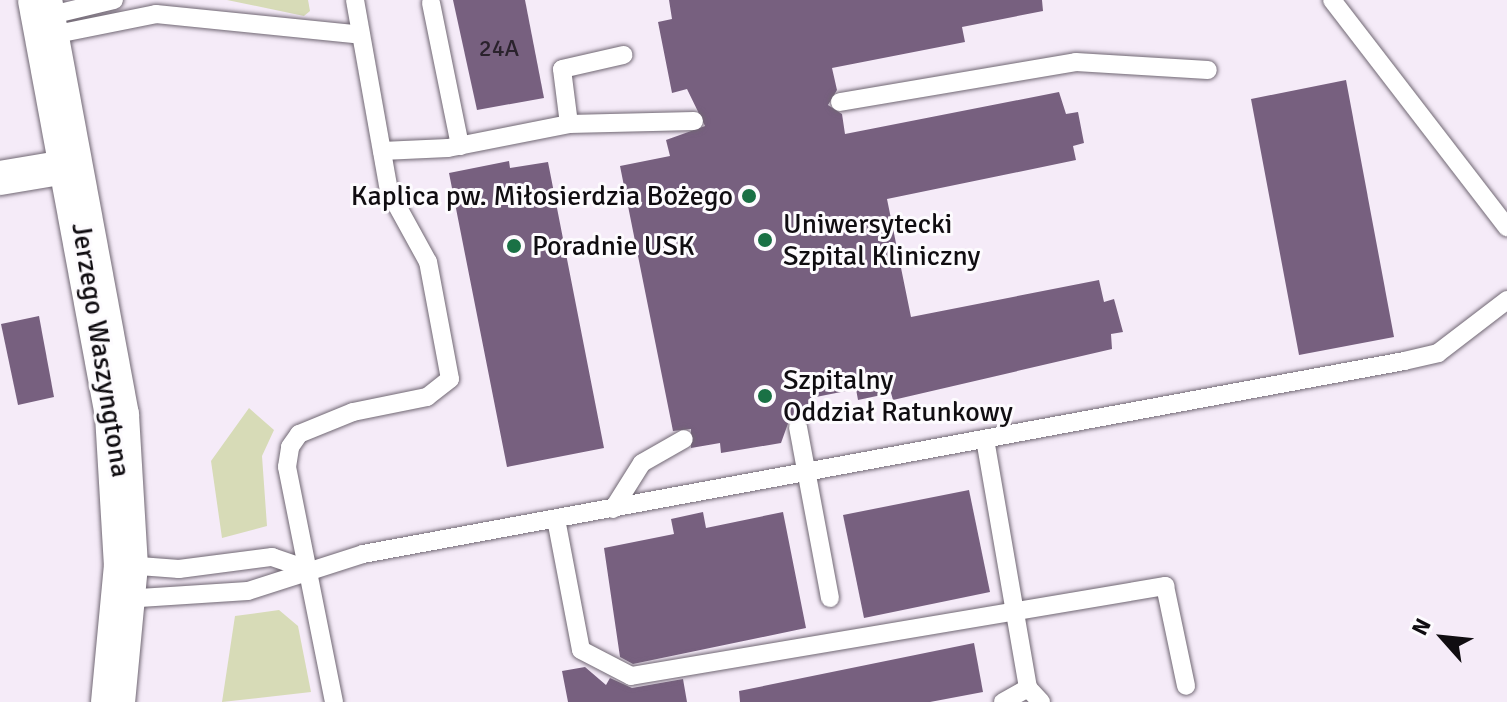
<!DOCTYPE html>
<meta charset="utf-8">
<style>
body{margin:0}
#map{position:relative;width:1507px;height:702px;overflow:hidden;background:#f5ebf8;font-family:Signika,sans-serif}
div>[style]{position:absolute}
.green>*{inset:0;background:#d7dbb7}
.building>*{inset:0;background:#77607f}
.roads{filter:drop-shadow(0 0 2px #706773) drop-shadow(0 0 2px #706773)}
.service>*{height:18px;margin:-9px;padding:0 9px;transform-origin:9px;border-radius:9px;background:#fff}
.minor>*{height:34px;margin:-17px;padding:0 17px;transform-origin:17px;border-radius:17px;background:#fff}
.tertiary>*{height:44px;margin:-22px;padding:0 22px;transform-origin:22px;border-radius:22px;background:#fff}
.dots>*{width:22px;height:22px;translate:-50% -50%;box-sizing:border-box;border:4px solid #fdfbfe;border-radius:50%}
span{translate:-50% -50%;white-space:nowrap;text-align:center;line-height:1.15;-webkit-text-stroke:6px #fdfbfe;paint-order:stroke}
.number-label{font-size:24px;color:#2a222c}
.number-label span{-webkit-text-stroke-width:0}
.poi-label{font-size:28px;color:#100d11}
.right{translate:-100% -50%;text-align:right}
.left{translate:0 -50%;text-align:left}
.street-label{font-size:28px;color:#100d11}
.north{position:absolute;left:1403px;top:598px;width:80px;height:80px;-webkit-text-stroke:6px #fdfbfe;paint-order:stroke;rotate:297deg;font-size:22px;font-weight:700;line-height:32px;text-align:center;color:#100d11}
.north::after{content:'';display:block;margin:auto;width:28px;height:36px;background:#100d11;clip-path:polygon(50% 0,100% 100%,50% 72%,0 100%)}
</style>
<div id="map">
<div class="green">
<div style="clip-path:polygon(227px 0,308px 0,310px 11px,304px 16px)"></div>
<div style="clip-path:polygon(249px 408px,274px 430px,262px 456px,267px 526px,222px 538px,211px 461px)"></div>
<div style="clip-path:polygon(279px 610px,298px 626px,311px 692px,222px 702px,235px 616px)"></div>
</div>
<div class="building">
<div style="clip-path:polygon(453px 0,525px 0,544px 98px,477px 110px)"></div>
<div style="clip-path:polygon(669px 0,1042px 0,1043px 11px,962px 27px,965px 42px,832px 68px,837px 90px,828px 105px,842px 114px,845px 134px,1059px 92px,1066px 114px,1078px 112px,1084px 143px,1073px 146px,1076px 160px,887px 199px,911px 317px,1099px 280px,1104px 302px,1114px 299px,1123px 332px,1111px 334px,1112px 349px,893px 400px,891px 393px,858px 400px,856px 389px,811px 398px,812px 409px,790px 418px,781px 443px,721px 453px,720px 443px,691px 448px,691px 429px,673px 431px,620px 166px,670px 156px,666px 140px,705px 126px,687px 89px,672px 93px,658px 22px,672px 19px)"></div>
<div style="clip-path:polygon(1346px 80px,1394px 337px,1299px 355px,1251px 99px)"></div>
<div style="clip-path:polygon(509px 161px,510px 168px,548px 162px,604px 448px,507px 467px,449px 173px)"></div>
<div style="clip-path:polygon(39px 316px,54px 397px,18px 405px,1px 324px)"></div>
<div style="clip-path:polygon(969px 490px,990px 592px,864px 618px,843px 515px)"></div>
<div style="clip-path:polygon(703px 512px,706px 528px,783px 512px,806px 628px,633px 664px,620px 657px,604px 548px,674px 534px,671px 519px)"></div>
<div style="clip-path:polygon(974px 643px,983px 692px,930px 702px,740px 702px,739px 691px)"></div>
<div style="clip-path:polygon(585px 667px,606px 685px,610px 678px,632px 688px,683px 679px,687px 702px,568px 702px,562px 671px)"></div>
</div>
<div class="roads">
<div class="service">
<div style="left:1332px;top:0;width:287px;rotate:52.4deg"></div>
<div style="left:431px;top:3px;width:146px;rotate:78.5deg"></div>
<div style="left:43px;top:17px;width:73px;rotate:-13.5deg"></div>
<div style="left:47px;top:36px;width:111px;rotate:-11.4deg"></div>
<div style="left:156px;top:14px;width:206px;rotate:5.8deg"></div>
<div style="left:840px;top:102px;width:239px;rotate:-9.6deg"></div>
<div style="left:1076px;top:62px;width:132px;rotate:3.5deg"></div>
<div style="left:569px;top:124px;width:55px;rotate:-97.3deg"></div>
<div style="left:562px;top:69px;width:63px;rotate:-12.9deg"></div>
<div style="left:382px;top:151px;width:66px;rotate:-2.6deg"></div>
<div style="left:448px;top:148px;width:123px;rotate:-11.2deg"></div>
<div style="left:569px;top:124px;width:125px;rotate:-1.4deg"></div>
<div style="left:798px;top:427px;width:174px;rotate:79.4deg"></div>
<div style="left:985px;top:439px;width:253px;rotate:80.2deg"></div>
<div style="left:1028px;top:688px;width:19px;rotate:47deg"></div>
<div style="left:613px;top:509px;width:54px;rotate:-57.8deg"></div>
<div style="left:642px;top:463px;width:48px;rotate:-29.7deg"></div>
<div style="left:556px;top:519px;width:133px;rotate:79.2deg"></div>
<div style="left:581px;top:650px;width:56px;rotate:27.5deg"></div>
<div style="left:631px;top:676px;width:542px;rotate:-9.57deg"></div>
<div style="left:1165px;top:586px;width:102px;rotate:78.1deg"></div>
<div style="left:126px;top:565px;width:53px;rotate:4.3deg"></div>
<div style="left:179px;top:569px;width:94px;rotate:-7.4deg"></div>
<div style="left:272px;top:557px;width:37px;rotate:19deg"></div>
<div style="left:124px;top:599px;width:124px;rotate:-3.7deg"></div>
<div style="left:248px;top:591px;width:121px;rotate:-17.8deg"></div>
<div style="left:363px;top:554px;width:1059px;rotate:-10.5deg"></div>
<div style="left:1404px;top:361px;width:35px;rotate:-13deg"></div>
<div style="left:1438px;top:353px;width:87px;rotate:-37.5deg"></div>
<div style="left:334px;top:702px;width:240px;rotate:-101.3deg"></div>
<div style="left:287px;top:467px;width:20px;rotate:-81deg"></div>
<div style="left:290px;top:447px;width:16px;rotate:-55deg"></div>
<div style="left:299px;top:434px;width:58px;rotate:-22.2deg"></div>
<div style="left:353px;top:412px;width:76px;rotate:-11.5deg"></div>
<div style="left:427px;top:397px;width:29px;rotate:-38deg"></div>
<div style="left:450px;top:379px;width:119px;rotate:-100.6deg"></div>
<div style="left:428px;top:262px;width:81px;rotate:-118.8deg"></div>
<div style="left:389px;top:191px;width:194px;rotate:-100.1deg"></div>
<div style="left:1003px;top:702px;width:29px;rotate:-29deg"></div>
</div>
<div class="minor">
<div style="left:0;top:178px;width:72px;rotate:-9.6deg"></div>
</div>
<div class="tertiary">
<div style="left:40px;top:0;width:422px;rotate:79.5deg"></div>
<div style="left:117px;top:415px;width:150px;rotate:86.6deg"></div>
<div style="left:126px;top:565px;width:138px;rotate:95.4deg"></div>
</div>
</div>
<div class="dots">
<div style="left:749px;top:196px;background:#1a7145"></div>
<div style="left:765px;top:240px;background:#1a7145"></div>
<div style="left:514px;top:246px;background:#1a7145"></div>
<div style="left:765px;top:396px;background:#1a7145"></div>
</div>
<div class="number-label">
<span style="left:499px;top:49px">24A</span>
</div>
<div class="poi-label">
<span class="right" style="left:733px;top:196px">Kaplica pw. Miłosierdzia Bożego</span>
<span class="left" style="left:783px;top:240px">Uniwersytecki<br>Szpital Kliniczny</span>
<span class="left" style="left:532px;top:246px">Poradnie USK</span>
<span class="left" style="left:783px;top:396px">Szpitalny<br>Oddział Ratunkowy</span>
</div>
<div class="street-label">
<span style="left:101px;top:350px;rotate:81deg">Jerzego Waszyngtona</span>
</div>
<div class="north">N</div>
</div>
